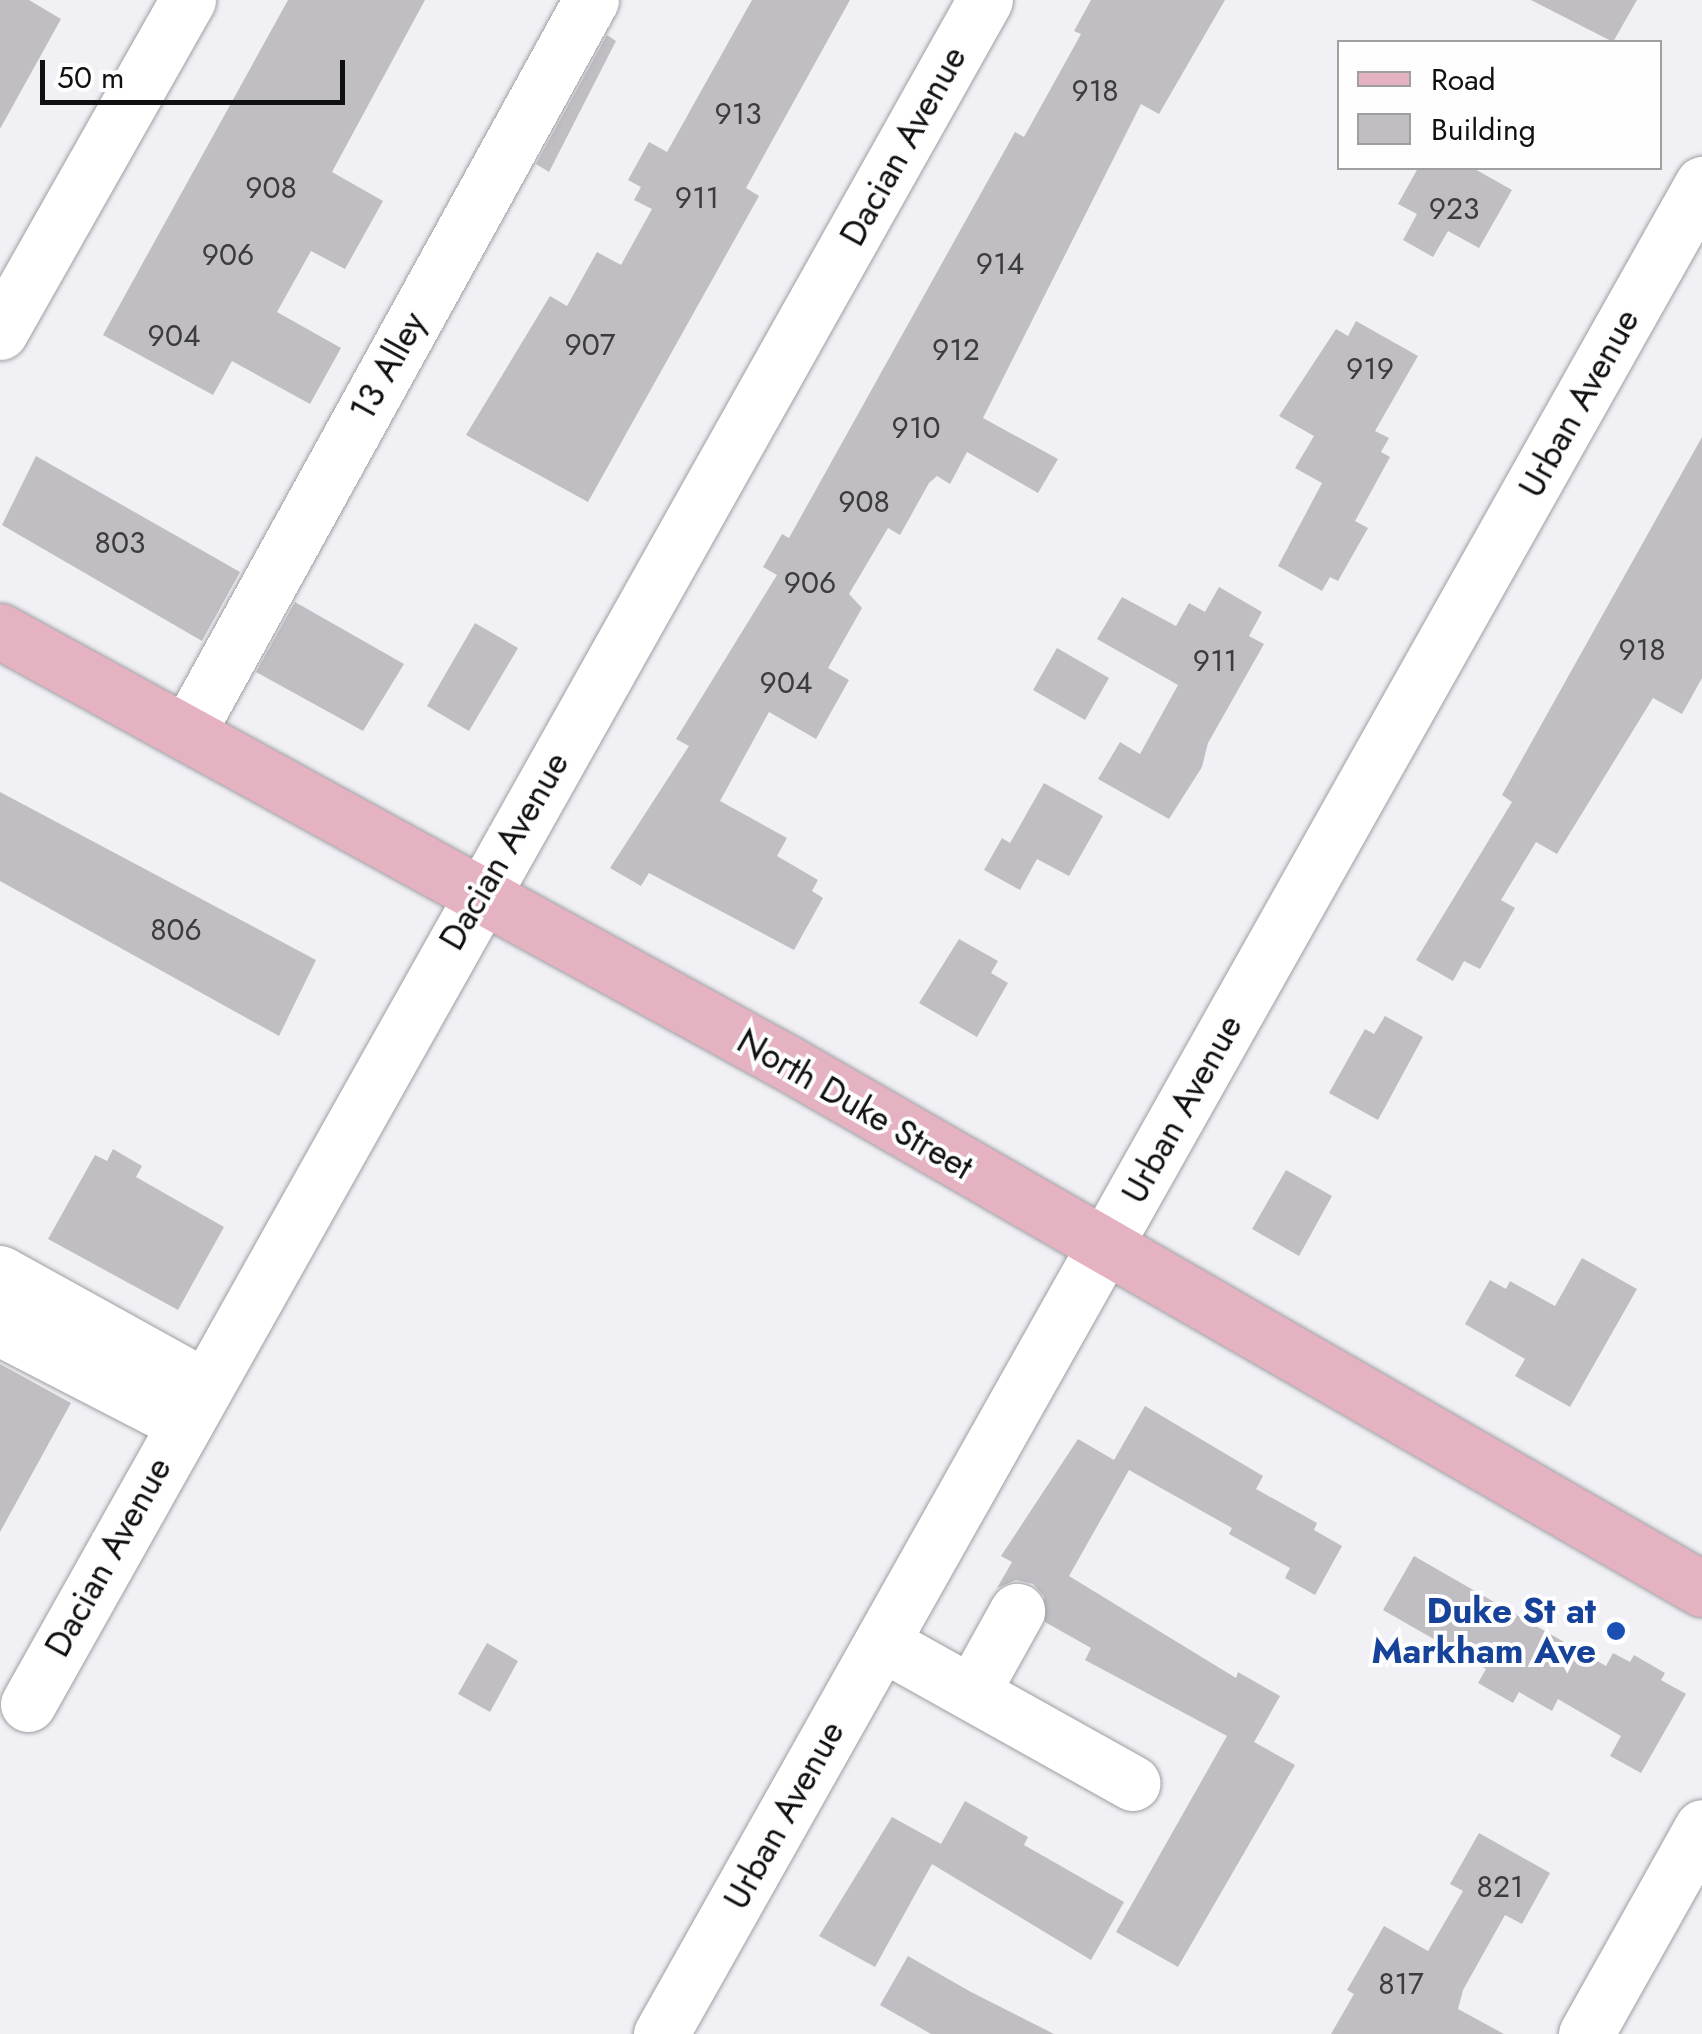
<!DOCTYPE html>
<style>
body{margin:0}
#map{position:relative;width:1702px;height:2034px;overflow:hidden;background:#f1f0f5;font-family:Jost,sans-serif}
div>[style]{position:absolute}
.building>*{inset:0;background:#c0bec3}
.roads{filter:drop-shadow(0 0 2px #9f9ea2) drop-shadow(0 0 2px #9f9ea2)}
.minor>*{height:55px;margin:-27.5px;padding:0 27.5px;transform-origin:27.5px;border-radius:27.5px;background:#fff}
.major>*{height:55px;margin:-27.5px;padding:0 27.5px;transform-origin:27.5px;border-radius:27.5px;background:#e5b2c2}
.dots>*{width:28px;height:28px;translate:-50% -50%;box-sizing:border-box;border:5px solid #fefeff;border-radius:50%}
span{translate:-50% -50%;white-space:nowrap;text-align:center;line-height:1.15;-webkit-text-stroke:8px #fefeff;paint-order:stroke}
.number-label{font-size:30px;color:#3c3b3e}
.number-label span{-webkit-text-stroke-width:0}
.street-label{font-size:35px;color:#100f11}
.transit-label{font-size:35px;color:#164399;font-weight:700}
.right{translate:-100% -50%;text-align:right}
.legend{position:absolute;left:1337px;top:40px;width:325px;height:130px;box-sizing:border-box;background:#fefeff;border:2px solid #9f9ea0;margin:0;padding:12px 18px;list-style:none;font-size:30px;color:#100f11}
.legend li{display:flex;align-items:center;gap:20px;height:50px}
.legend b{width:50px;border:2px solid #9f9ea0}
.scale{position:absolute;left:40px;top:60px;width:305px;height:45px;box-sizing:border-box;border:5px solid #100f11;border-top:0;padding-left:12px;font-size:30px;line-height:35px;white-space:nowrap;color:#100f11;-webkit-text-stroke:8px #fefeff;paint-order:stroke}
</style>
<div id="map">
<div class="building">
<div style="clip-path:polygon(0 0,29px 0,61px 19px,0 129px)"></div>
<div style="clip-path:polygon(288px 0,425px 0,332px 172px,383px 201px,345px 269px,311px 251px,277px 312px,341px 348px,310px 404px,232px 361px,213px 395px,103px 335px)"></div>
<div style="clip-path:polygon(752px 0,850px 0,746px 188px,759px 196px,588px 502px,466px 435px,550px 296px,567px 306px,597px 252px,621px 265px,652px 209px,634px 200px,641px 187px,628px 180px,649px 142px,667px 152px)"></div>
<div style="clip-path:polygon(1091px 0,1225px 0,1159px 114px,1141px 104px,983px 418px,1058px 459px,1038px 493px,967px 452px,950px 484px,937px 476px,929px 483px,900px 535px,888px 528px,849px 594px,862px 608px,828px 668px,849px 680px,816px 739px,769px 712px,720px 801px,787px 838px,777px 856px,818px 880px,812px 891px,823px 898px,794px 950px,649px 873px,641px 886px,610px 868px,689px 746px,676px 739px,777px 575px,763px 567px,782px 534px,789px 538px,1015px 132px,1024px 137px,1081px 34px,1074px 31px)"></div>
<div style="clip-path:polygon(1531px 0,1637px 0,1613px 42px)"></div>
<div style="clip-path:polygon(607px 35px,616px 41px,549px 172px,536px 164px)"></div>
<div style="clip-path:polygon(1418px 168px,1473px 168px,1512px 190px,1479px 248px,1448px 231px,1433px 257px,1403px 240px,1417px 214px,1398px 204px)"></div>
<div style="clip-path:polygon(1356px 321px,1418px 356px,1375px 431px,1389px 438px,1381px 452px,1390px 457px,1355px 521px,1368px 528px,1338px 581px,1330px 577px,1322px 591px,1278px 566px,1322px 483px,1295px 468px,1314px 436px,1279px 416px,1336px 329px,1348px 336px)"></div>
<div style="clip-path:polygon(1702px 437px,1702px 678px,1682px 714px,1653px 698px,1557px 854px,1536px 842px,1501px 900px,1515px 908px,1480px 969px,1464px 961px,1453px 981px,1416px 960px,1512px 802px,1502px 795px)"></div>
<div style="clip-path:polygon(36px 456px,240px 572px,202px 641px,2px 525px)"></div>
<div style="clip-path:polygon(1219px 587px,1262px 612px,1249px 636px,1264px 644px,1208px 743px,1202px 767px,1169px 819px,1098px 779px,1120px 742px,1140px 754px,1178px 685px,1097px 639px,1122px 597px,1176px 626px,1189px 603px,1205px 612px)"></div>
<div style="clip-path:polygon(295px 602px,404px 664px,363px 731px,256px 672px)"></div>
<div style="clip-path:polygon(475px 623px,518px 648px,469px 731px,427px 706px)"></div>
<div style="clip-path:polygon(1057px 648px,1109px 678px,1085px 720px,1033px 690px)"></div>
<div style="clip-path:polygon(1044px 783px,1103px 816px,1069px 876px,1037px 859px,1020px 890px,984px 870px,1002px 838px,1010px 843px)"></div>
<div style="clip-path:polygon(0 792px,316px 960px,279px 1036px,0 881px)"></div>
<div style="clip-path:polygon(959px 939px,998px 961px,991px 973px,1008px 983px,977px 1037px,919px 1003px)"></div>
<div style="clip-path:polygon(1385px 1016px,1423px 1037px,1378px 1120px,1329px 1093px,1365px 1029px,1374px 1034px)"></div>
<div style="clip-path:polygon(113px 1149px,142px 1166px,136px 1177px,224px 1227px,178px 1310px,48px 1239px,95px 1155px,107px 1161px)"></div>
<div style="clip-path:polygon(1286px 1170px,1332px 1196px,1299px 1256px,1252px 1229px)"></div>
<div style="clip-path:polygon(1582px 1258px,1637px 1289px,1570px 1407px,1515px 1376px,1525px 1359px,1465px 1324px,1490px 1280px,1506px 1289px,1510px 1281px,1555px 1306px)"></div>
<div style="clip-path:polygon(0 1364px,71px 1403px,0 1532px)"></div>
<div style="clip-path:polygon(1145px 1406px,1263px 1476px,1256px 1489px,1317px 1523px,1314px 1530px,1342px 1546px,1315px 1595px,1285px 1578px,1290px 1568px,1229px 1534px,1232px 1528px,1129px 1470px,1069px 1576px,1236px 1678px,1238px 1672px,1280px 1696px,1254px 1742px,1295px 1765px,1178px 1967px,1116px 1932px,1227px 1736px,1085px 1660px,1091px 1648px,1045px 1622px,1044px 1596px,1033px 1584px,1016px 1580px,997px 1588px,1012px 1562px,1001px 1556px,1078px 1439px,1114px 1460px)"></div>
<div style="clip-path:polygon(1414px 1556px,1606px 1666px,1613px 1653px,1630px 1662px,1634px 1655px,1665px 1673px,1661px 1680px,1686px 1694px,1641px 1773px,1610px 1756px,1621px 1736px,1558px 1699px,1552px 1711px,1519px 1692px,1513px 1703px,1478px 1683px,1486px 1669px,1383px 1610px)"></div>
<div style="clip-path:polygon(487px 1643px,518px 1661px,490px 1712px,458px 1694px)"></div>
<div style="clip-path:polygon(965px 1801px,1028px 1837px,1024px 1845px,1124px 1902px,1091px 1960px,932px 1864px,875px 1967px,819px 1936px,892px 1817px,941px 1844px)"></div>
<div style="clip-path:polygon(1479px 1833px,1550px 1873px,1522px 1924px,1505px 1915px,1463px 1990px,1458px 2009px,1504px 2034px,1331px 2034px,1354px 1994px,1347px 1990px,1384px 1926px,1428px 1951px,1463px 1891px,1450px 1884px)"></div>
<div style="clip-path:polygon(908px 1956px,971px 1992px,1054px 2034px,931px 2034px,880px 2005px)"></div>
</div>
<div class="roads">
<div class="minor">
<div style="left:0;top:332px;width:382px;rotate:-60.5deg"></div>
<div style="left:187px;top:733px;width:837px;rotate:-61.14deg"></div>
<div style="left:0;top:1273px;width:231px;rotate:29deg"></div>
<div style="left:0;top:1328px;width:205px;rotate:27.3deg"></div>
<div style="left:882px;top:1643px;width:287px;rotate:29.2deg"></div>
<div style="left:972px;top:1692px;width:93px;rotate:-60.9deg"></div>
<div style="left:28px;top:1704px;width:1954px;rotate:-60.68deg"></div>
<div style="left:661px;top:2034px;width:2123px;rotate:-60.63deg"></div>
<div style="left:1586px;top:2034px;width:237px;rotate:-60.7deg"></div>
</div>
<div class="major">
<div style="left:0;top:631px;width:896px;rotate:28.74deg"></div>
<div style="left:786px;top:1062px;width:1057px;rotate:29.91deg"></div>
</div>
</div>
<div class="dots">
<div style="left:1616px;top:1631px;background:#1a4fb4"></div>
</div>
<div class="number-label">
<span style="left:1095px;top:91px">918</span>
<span style="left:738px;top:114px">913</span>
<span style="left:271px;top:188px">908</span>
<span style="left:697px;top:198px">911</span>
<span style="left:1454px;top:209px">923</span>
<span style="left:228px;top:255px">906</span>
<span style="left:1000px;top:264px">914</span>
<span style="left:174px;top:336px">904</span>
<span style="left:590px;top:345px">907</span>
<span style="left:956px;top:350px">912</span>
<span style="left:1370px;top:369px">919</span>
<span style="left:916px;top:428px">910</span>
<span style="left:864px;top:502px">908</span>
<span style="left:120px;top:543px">803</span>
<span style="left:810px;top:583px">906</span>
<span style="left:1642px;top:650px">918</span>
<span style="left:1215px;top:661px">911</span>
<span style="left:786px;top:683px">904</span>
<span style="left:176px;top:930px">806</span>
<span style="left:1500px;top:1887px">821</span>
<span style="left:1401px;top:1984px">817</span>
</div>
<div class="street-label">
<span style="left:903px;top:146px;rotate:-61deg">Dacian Avenue</span>
<span style="left:388px;top:366px;rotate:-61deg">13 Alley</span>
<span style="left:1579px;top:403px;rotate:-61deg">Urban Avenue</span>
<span style="left:504px;top:851px;rotate:-60deg">Dacian Avenue</span>
<span style="left:855px;top:1104px;rotate:30deg">North Duke Street</span>
<span style="left:1182px;top:1109px;rotate:-61deg">Urban Avenue</span>
<span style="left:108px;top:1557px;rotate:-61deg">Dacian Avenue</span>
<span style="left:784px;top:1815px;rotate:-61deg">Urban Avenue</span>
</div>
<div class="transit-label">
<span class="right" style="left:1596px;top:1631px">Duke St at<br>Markham Ave</span>
</div>
<ul class="legend">
<li><b style="height:12px;background:#e5b2c2"></b>Road</li>
<li><b style="height:28px;background:#c0bec3"></b>Building</li>
</ul>
<div class="scale">50 m</div>
</div>
